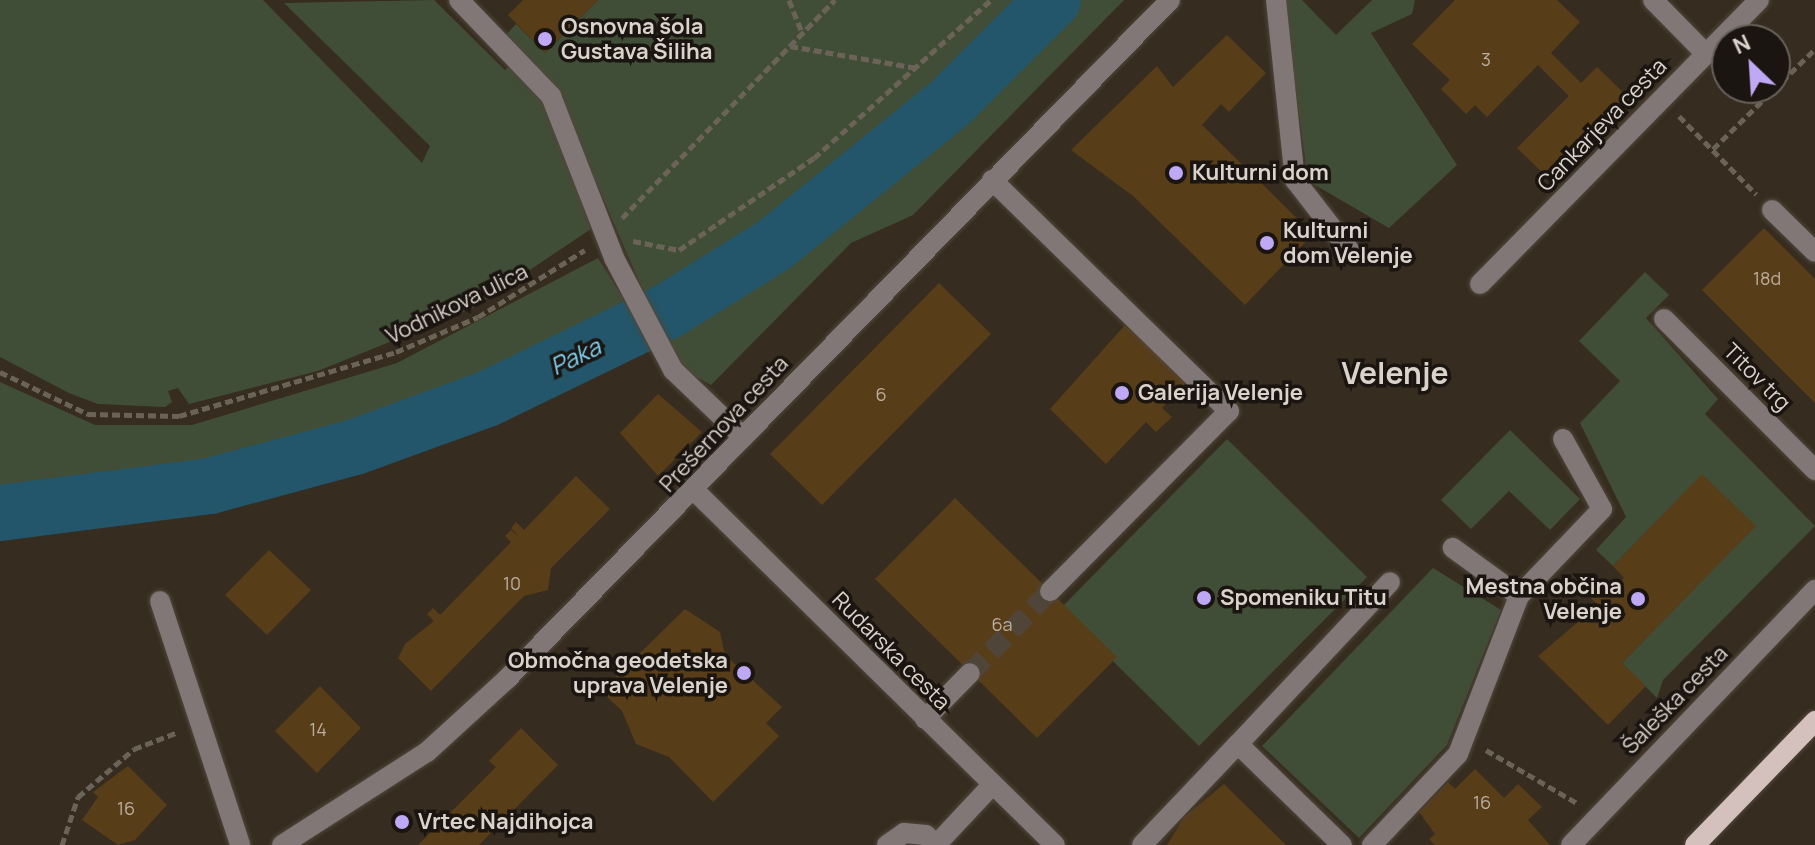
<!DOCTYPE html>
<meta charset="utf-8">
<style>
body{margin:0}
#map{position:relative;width:1815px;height:845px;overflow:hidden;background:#362c1f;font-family:Manrope,sans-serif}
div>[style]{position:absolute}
.green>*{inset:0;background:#414e37}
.river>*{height:56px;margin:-28px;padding:0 28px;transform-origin:28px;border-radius:28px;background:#23566a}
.building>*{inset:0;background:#583d19}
.minor-tunnel>*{height:20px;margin-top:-10px;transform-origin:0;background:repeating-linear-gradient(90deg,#4f4539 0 20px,transparent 0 30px)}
.path>*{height:5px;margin-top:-2.5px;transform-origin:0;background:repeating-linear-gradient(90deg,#6c6358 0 8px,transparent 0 12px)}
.roads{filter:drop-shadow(0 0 2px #50473b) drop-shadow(0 0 2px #50473b)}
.minor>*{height:20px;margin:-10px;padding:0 10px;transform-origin:10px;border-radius:10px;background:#817776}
.major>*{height:20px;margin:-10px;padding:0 10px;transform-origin:10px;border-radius:10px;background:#d4c1be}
.dots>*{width:22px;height:22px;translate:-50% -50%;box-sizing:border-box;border:4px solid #1a1510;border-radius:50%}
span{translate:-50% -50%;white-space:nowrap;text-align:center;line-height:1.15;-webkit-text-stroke:7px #1a1510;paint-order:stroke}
.number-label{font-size:18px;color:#baae9e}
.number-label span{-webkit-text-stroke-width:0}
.poi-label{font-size:22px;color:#dad3cb;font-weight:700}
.left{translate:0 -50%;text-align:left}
.right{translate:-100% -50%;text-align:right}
.street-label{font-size:22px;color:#dad3cb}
.water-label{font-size:24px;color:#80d1f3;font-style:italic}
.district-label{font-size:30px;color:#dad3cb;font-weight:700}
.north{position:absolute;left:1711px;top:24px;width:80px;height:80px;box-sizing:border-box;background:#1a1510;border:2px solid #67615b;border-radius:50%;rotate:335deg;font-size:22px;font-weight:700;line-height:32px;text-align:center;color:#dad3cb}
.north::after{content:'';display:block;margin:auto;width:28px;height:36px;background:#bfa8f4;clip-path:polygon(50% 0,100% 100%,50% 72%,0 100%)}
</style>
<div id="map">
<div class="green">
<div style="clip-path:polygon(0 0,263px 0,422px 163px,430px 146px,284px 3px,434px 0,505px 70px,513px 63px,541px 93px,591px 229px,473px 308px,318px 371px,189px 404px,178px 388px,168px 391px,172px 402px,165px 407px,98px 404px,69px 393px,0 357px)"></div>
<div style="clip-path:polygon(598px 0,1039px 0,920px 119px,649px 304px,558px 95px,506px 35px,516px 24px,545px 53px)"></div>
<div style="clip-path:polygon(1068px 0,1124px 0,913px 215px,851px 243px,711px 385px,685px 371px,663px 332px,767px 271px,890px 172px)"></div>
<div style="clip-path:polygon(1284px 0,1302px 0,1336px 35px,1372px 0,1415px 0,1412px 14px,1371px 33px,1457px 165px,1389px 228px,1308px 181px)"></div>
<div style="clip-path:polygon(598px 258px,635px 317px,590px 344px,390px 421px,376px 415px,275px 458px,0 498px,0 382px,95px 425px,192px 425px,397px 363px)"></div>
<div style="clip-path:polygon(1645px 272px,1669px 295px,1646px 318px,1718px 399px,1705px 414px,1815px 526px,1663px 680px,1657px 698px,1622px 663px,1755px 526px,1702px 475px,1613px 566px,1596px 550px,1626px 517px,1580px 423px,1620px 381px,1579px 341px)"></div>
<div style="clip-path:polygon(1510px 430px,1580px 499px,1550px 530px,1509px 491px,1471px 529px,1441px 500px)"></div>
<div style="clip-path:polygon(1227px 439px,1367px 577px,1199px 746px,1060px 609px)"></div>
<div style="clip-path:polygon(1433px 568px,1501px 610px,1447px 745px,1359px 838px,1262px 746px)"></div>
</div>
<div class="river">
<div style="left:0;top:513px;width:212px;rotate:-7.3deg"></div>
<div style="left:210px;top:486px;width:150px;rotate:-15.1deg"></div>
<div style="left:355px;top:447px;width:140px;rotate:-20deg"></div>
<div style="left:487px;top:399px;width:201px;rotate:-25.9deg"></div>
<div style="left:668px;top:311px;width:125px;rotate:-31.9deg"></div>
<div style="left:774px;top:245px;width:228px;rotate:-38.9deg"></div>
<div style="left:951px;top:102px;width:144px;rotate:-45deg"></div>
</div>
<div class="building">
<div style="clip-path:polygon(523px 0,598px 0,545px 53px,508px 15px)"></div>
<div style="clip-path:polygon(1455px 0,1557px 0,1580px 22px,1551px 53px,1581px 83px,1597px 67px,1633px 102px,1553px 183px,1517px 148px,1569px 96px,1538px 65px,1487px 117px,1475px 105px,1466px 114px,1441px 89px,1450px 80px,1412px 44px)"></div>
<div style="clip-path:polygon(1227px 35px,1266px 73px,1229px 112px,1221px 104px,1202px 125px,1313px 234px,1245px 305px,1133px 196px,1071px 150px,1157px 66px,1173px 87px)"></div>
<div style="clip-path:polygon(1764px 228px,1815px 279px,1815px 403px,1702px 290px)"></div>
<div style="clip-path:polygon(939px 283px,991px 334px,822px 505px,770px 454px)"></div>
<div style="clip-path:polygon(1125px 325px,1191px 378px,1162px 408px,1172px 417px,1156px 432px,1146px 422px,1106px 464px,1050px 409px)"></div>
<div style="clip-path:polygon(658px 394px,702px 432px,658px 476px,620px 433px)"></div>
<div style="clip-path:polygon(1702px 474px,1756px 526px,1622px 663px,1646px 686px,1608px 725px,1538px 656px,1598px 605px,1581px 589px,1593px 577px,1609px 593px,1624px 578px,1613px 566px)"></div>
<div style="clip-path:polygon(576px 476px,610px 509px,551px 568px,548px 590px,524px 596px,431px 691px,398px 658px,405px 644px,434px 621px,427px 614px,433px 608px,440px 615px,511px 542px,505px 536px,511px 530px,518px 536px,511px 528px,516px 522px,524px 530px)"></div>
<div style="clip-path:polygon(955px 498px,1117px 657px,1037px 738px,875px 579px)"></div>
<div style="clip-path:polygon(269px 550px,311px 590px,267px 635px,225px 595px)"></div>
<div style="clip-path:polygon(685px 609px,720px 632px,725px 655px,782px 707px,766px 723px,779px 736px,713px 802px,669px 757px,636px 744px,622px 711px,601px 691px)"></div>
<div style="clip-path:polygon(320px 686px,361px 728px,317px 773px,275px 731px)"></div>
<div style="clip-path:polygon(521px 728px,558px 765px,479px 845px,418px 845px,496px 767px,489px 761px)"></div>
<div style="clip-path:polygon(128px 766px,167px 805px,135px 840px,118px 845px,82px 820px,98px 797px,93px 792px)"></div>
<div style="clip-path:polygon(1475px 769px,1504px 798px,1518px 784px,1542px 807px,1528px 820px,1550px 845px,1435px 845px,1429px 839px,1435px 834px,1419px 812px,1448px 782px,1455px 789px)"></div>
<div style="clip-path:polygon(1224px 784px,1286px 845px,1167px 845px,1184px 817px)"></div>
</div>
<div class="minor-tunnel">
<div style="left:970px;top:673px;width:115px;rotate:-45.7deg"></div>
</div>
<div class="path">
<div style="left:789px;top:0;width:35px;rotate:68deg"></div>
<div style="left:790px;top:46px;width:129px;rotate:9.8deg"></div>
<div style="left:1679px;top:116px;width:110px;rotate:45.4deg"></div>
<div style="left:1713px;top:149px;width:143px;rotate:-44.4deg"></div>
<div style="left:622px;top:218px;width:305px;rotate:-45.7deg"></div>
<div style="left:633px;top:241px;width:47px;rotate:11.1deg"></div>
<div style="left:679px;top:250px;width:163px;rotate:-34.3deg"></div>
<div style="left:814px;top:158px;width:237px;rotate:-41.8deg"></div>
<div style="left:0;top:372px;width:98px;rotate:25.5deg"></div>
<div style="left:88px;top:414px;width:91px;rotate:1.3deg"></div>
<div style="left:179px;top:416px;width:226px;rotate:-16.4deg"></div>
<div style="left:396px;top:352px;width:89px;rotate:-23.1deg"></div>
<div style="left:478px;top:317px;width:126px;rotate:-32.1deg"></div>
<div style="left:1486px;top:750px;width:105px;rotate:30.2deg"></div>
<div style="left:62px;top:845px;width:51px;rotate:-71.6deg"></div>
<div style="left:78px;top:797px;width:74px;rotate:-40.6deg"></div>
<div style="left:134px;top:749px;width:47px;rotate:-21.1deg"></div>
</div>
<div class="roads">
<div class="minor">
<div style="left:459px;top:0;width:133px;rotate:46.2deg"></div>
<div style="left:551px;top:96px;width:174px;rotate:68.7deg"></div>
<div style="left:614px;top:258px;width:127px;rotate:62.2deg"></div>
<div style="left:673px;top:370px;width:97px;rotate:43.7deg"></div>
<div style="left:1276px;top:0;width:181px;rotate:84deg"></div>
<div style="left:1295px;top:180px;width:90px;rotate:52.2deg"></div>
<div style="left:1653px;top:0;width:74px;rotate:45.5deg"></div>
<div style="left:992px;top:180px;width:331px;rotate:44.3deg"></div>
<div style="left:1229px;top:411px;width:254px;rotate:134.8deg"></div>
<div style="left:1772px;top:210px;width:60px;rotate:44.3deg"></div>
<div style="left:1480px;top:284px;width:398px;rotate:-45.5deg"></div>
<div style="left:1664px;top:319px;width:214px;rotate:45deg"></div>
<div style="left:694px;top:490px;width:506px;rotate:44.52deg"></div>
<div style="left:1519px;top:596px;width:120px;rotate:-46.3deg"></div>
<div style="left:1602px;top:509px;width:80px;rotate:-119.1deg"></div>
<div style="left:160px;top:601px;width:257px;rotate:71.8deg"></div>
<div style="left:925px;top:719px;width:64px;rotate:-45.6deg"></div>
<div style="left:1238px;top:744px;width:222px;rotate:-46.8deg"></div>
<div style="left:282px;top:845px;width:172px;rotate:-32.7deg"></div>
<div style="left:427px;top:752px;width:108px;rotate:-42.4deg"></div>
<div style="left:507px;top:679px;width:949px;rotate:-45.68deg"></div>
<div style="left:887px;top:845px;width:21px;rotate:-35deg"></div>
<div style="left:904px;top:833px;width:22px;rotate:5deg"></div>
<div style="left:926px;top:835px;width:14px;rotate:45deg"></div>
<div style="left:936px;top:845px;width:83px;rotate:-46.9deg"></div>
<div style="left:1142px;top:845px;width:139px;rotate:-46.5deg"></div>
<div style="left:1238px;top:744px;width:145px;rotate:44.2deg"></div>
<div style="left:1372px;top:845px;width:125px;rotate:-46.6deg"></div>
<div style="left:1458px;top:754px;width:169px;rotate:-68.9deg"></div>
<div style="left:1519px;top:596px;width:82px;rotate:-144deg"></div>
<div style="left:1571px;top:845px;width:353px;rotate:-46.3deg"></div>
</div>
<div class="major">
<div style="left:1695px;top:845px;width:173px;rotate:-45.9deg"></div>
</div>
</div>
<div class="dots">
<div style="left:545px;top:39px;background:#bfa8f4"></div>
<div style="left:1176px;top:173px;background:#bfa8f4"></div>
<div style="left:1267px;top:243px;background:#bfa8f4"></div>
<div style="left:1122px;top:393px;background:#bfa8f4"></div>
<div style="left:1204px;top:598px;background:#bfa8f4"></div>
<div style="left:1638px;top:599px;background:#bfa8f4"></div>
<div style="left:744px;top:673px;background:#bfa8f4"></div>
<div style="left:402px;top:822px;background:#bfa8f4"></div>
</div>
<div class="number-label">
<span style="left:1486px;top:59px">3</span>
<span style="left:1767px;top:278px">18d</span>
<span style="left:881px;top:394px">6</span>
<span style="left:512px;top:583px">10</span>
<span style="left:1002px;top:624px">6a</span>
<span style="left:318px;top:729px">14</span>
<span style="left:1482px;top:802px">16</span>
<span style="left:126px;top:808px">16</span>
</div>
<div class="poi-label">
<span class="left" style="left:561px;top:39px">Osnovna šola<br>Gustava Šiliha</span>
<span class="left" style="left:1192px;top:173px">Kulturni dom</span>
<span class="left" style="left:1283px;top:243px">Kulturni<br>dom Velenje</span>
<span class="left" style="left:1138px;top:393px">Galerija Velenje</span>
<span class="right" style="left:1622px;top:599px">Mestna občina<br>Velenje</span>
<span class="left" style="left:1220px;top:598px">Spomeniku Titu</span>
<span class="right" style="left:728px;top:673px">Območna geodetska<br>uprava Velenje</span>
<span class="left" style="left:418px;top:822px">Vrtec Najdihojca</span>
</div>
<div class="street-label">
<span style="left:1602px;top:125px;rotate:-46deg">Cankarjeva cesta</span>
<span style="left:457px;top:304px;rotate:-26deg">Vodnikova ulica</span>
<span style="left:1757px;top:377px;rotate:45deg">Titov trg</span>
<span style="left:724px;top:424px;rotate:-47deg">Prešernova cesta</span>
<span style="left:891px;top:651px;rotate:45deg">Rudarska cesta</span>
<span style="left:1675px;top:700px;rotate:-46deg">Šaleška cesta</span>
</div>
<div class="water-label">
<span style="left:575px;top:356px;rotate:-26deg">Paka</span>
</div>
<div class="district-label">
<span style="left:1395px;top:373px">Velenje</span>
</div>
<div class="north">N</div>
</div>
